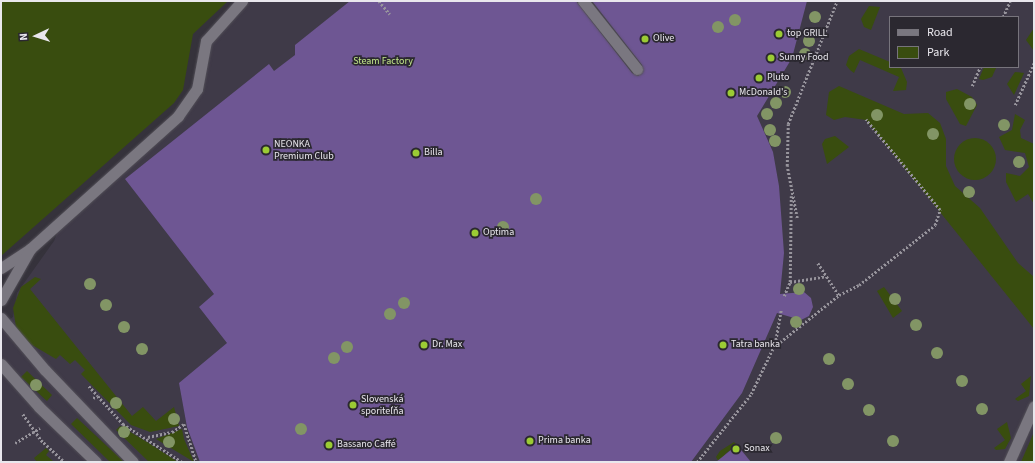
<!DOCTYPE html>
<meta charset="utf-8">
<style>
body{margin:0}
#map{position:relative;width:1035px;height:463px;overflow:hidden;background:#35323b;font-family:"Source Sans 3",sans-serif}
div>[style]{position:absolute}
.built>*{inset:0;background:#3f3a48}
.green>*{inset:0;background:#394d0f}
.round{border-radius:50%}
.building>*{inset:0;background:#6e5693}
.path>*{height:2.5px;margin-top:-1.25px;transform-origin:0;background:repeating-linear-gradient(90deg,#97949c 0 2px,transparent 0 4px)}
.roads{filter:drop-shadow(0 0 1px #524f57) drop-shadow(0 0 1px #524f57)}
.service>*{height:11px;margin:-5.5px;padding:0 5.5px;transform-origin:5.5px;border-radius:5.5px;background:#7a7780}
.minor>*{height:11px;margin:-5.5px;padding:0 5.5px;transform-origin:5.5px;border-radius:5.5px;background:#7a7780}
.trees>*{width:12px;height:12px;margin:-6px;border-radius:50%;background:#829565}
.dots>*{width:11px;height:11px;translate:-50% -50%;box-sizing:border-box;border:2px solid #2b2830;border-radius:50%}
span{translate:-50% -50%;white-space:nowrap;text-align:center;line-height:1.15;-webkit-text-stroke:3.5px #2b2830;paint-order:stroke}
.poi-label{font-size:10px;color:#e9e7ed}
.left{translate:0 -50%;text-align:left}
.park-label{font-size:10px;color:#c1e688}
.frame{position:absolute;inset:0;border:2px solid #e9e7ed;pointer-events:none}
.legend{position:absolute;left:889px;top:16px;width:130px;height:52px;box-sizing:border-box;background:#2b2830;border:1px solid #77747c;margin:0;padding:5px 7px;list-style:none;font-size:12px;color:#e9e7ed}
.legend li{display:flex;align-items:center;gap:8px;height:20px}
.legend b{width:20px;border:1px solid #77747c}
.north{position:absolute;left:16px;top:16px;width:40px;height:40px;-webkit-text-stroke:3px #2b2830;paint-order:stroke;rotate:266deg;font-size:11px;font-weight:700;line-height:16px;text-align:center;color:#e9e7ed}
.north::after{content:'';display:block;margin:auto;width:14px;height:18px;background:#e9e7ed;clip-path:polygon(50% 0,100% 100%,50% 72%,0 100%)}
</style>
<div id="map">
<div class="built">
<div style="clip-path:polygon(evenodd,242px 1px,1034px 1px,1034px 462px,1px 462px,1px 326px,13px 317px,17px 293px,54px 241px,63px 218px,186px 108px,203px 49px,242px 1px,890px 17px,1018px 17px,1018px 67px,890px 67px,890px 17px)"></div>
</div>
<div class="green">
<div style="clip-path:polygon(1px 1px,228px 1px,193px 34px,183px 90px,174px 103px,1px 256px)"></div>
<div style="clip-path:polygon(869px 6px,880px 7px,871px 30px,864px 27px,861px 19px)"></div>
<div style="clip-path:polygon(1034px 28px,1034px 51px,1026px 40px)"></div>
<div style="clip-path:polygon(859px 49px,890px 62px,890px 67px,901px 68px,907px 82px,906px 90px,893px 91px,899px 77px,860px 60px,854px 73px,850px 70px,846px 65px,849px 56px)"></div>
<div style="clip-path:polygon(984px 67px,996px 68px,992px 77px,983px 80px,979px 79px)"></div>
<div style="clip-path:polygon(1015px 72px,1024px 73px,1014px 95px,1007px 84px)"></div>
<div style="clip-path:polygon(839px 86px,904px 114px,928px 113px,940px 123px,946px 139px,946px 166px,955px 186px,980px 208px,1018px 263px,1034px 277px,1034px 329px,866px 120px,845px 117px,834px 120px,826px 115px,829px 92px)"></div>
<div style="clip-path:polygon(957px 89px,972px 97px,977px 105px,966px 126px,960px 124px,946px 99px,946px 92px)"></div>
<div style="clip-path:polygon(1015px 114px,1025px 120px,1020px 130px,1021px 138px,1034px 144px,1034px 204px,1028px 194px,1016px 202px,1006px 182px,1006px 173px,1020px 176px,1029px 167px,1025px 153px,1005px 150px,999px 137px,1012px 130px)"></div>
<div style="clip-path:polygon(835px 136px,849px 147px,827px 164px,822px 144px,825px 139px)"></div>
<div class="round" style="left:954px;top:138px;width:42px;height:42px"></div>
<div style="clip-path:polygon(35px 277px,41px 279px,30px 289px,132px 416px,143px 407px,156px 421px,174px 407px,179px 426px,150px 432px,131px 425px,81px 374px,85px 370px,75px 360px,70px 364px,60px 355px,56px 359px,27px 342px,16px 327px,13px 308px,21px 287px)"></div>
<div style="clip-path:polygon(884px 287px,902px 311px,893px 318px,877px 291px)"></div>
<div style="clip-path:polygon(27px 371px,52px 395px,47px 401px,21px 377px)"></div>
<div style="clip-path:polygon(1031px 376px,1029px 396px,1018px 401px,1015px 399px,1026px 391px,1021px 384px)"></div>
<div style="clip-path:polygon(77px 418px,124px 462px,110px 462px,71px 424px)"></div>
<div style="clip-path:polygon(1007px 422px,1011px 438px,1005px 449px,996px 450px,994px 448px,1005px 440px,997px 429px)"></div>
<div style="clip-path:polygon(120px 426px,147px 442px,178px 462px,149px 462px,116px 430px)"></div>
<div style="clip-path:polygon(182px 429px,184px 439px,194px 462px,156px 439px)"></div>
<div style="clip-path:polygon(1034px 432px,1034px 462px,1021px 462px)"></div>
<div style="clip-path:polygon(734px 442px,737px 445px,725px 454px,729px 459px,719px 462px,716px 457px,720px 451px)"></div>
<div style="clip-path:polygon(46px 448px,49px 451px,46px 455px,54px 462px,37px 462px,34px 458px)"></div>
</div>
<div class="building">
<div style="clip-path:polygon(350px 1px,576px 1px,632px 73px,638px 76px,643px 72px,642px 65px,592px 1px,807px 1px,792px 58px,757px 116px,773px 152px,779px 186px,784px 253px,780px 294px,804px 292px,811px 298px,813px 307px,809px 316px,801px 320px,777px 313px,742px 393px,691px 462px,200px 462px,187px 427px,179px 383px,227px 343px,199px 307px,214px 294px,125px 179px,269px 64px,274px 71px,295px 55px,295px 45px)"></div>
<div style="clip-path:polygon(737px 445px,751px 462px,716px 462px)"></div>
</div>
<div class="path">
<div style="left:379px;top:1px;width:17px;rotate:50deg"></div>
<div style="left:1003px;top:17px;width:17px;rotate:-66deg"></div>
<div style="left:972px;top:86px;width:21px;rotate:-67deg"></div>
<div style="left:1015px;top:105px;width:46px;rotate:-65.7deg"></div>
<div style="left:797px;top:218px;width:53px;rotate:-100.9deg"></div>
<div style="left:787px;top:166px;width:42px;rotate:-88.6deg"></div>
<div style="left:788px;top:124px;width:132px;rotate:-68.3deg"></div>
<div style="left:818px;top:263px;width:38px;rotate:57deg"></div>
<div style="left:839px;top:295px;width:22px;rotate:-27deg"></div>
<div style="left:859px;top:285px;width:97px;rotate:-38.3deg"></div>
<div style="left:935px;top:225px;width:16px;rotate:-72deg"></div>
<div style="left:940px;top:210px;width:117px;rotate:-129.4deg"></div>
<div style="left:790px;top:282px;width:86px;rotate:-89.3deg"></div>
<div style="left:784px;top:296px;width:15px;rotate:-67deg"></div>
<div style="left:790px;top:282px;width:36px;rotate:-9deg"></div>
<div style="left:774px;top:347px;width:83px;rotate:-38.7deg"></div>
<div style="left:89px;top:386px;width:13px;rotate:48deg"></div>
<div style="left:93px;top:398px;width:5px;rotate:-22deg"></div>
<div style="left:98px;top:396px;width:38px;rotate:48deg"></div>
<div style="left:123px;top:424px;width:70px;rotate:32.8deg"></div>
<div style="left:23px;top:414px;width:32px;rotate:55deg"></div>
<div style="left:41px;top:440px;width:33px;rotate:43deg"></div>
<div style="left:148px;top:437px;width:25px;rotate:-12deg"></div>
<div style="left:172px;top:432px;width:14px;rotate:-34deg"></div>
<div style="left:184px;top:424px;width:40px;rotate:72deg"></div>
<div style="left:15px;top:443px;width:29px;rotate:-31deg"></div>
<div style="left:697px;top:462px;width:87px;rotate:-51.5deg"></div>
<div style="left:751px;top:394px;width:55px;rotate:-64.4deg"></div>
<div style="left:775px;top:344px;width:34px;rotate:-80deg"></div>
</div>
<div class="roads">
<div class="service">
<div style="left:583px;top:1px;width:87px;rotate:51.5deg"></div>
<div style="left:1px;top:268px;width:35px;rotate:-33deg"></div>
<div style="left:30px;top:249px;width:199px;rotate:-41.9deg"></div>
<div style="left:178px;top:116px;width:33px;rotate:-55deg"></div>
<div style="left:197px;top:89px;width:49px;rotate:-79.4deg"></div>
<div style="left:206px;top:41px;width:54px;rotate:-48deg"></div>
<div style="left:1px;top:300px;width:59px;rotate:-60.4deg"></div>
<div style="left:1009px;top:462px;width:61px;rotate:-65.9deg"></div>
</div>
<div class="minor">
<div style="left:1px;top:318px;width:68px;rotate:49.8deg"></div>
<div style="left:45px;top:370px;width:127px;rotate:46.3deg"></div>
<div style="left:1px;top:364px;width:57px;rotate:48.5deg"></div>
<div style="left:39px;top:407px;width:79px;rotate:44deg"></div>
</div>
</div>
<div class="trees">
<div style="left:815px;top:17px"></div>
<div style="left:735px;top:20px"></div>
<div style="left:718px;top:27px"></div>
<div style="left:809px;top:41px"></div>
<div style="left:805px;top:54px"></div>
<div style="left:785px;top:92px"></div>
<div style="left:776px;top:103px"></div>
<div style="left:970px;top:104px"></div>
<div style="left:767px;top:114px"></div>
<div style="left:877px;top:115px"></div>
<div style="left:1004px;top:125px"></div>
<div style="left:770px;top:130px"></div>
<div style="left:933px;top:134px"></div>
<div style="left:775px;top:141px"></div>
<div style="left:1019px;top:162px"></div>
<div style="left:969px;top:192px"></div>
<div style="left:536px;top:199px"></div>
<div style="left:503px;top:227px"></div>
<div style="left:90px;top:284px"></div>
<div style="left:799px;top:289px"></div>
<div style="left:895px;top:299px"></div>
<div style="left:404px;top:303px"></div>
<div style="left:106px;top:305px"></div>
<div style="left:390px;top:314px"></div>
<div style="left:796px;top:322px"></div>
<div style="left:916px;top:325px"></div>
<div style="left:124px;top:327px"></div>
<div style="left:347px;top:347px"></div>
<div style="left:142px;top:349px"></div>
<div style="left:937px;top:353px"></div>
<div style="left:334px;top:358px"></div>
<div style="left:829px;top:359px"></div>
<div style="left:962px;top:381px"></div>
<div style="left:848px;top:384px"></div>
<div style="left:36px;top:385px"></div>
<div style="left:116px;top:403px"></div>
<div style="left:982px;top:409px"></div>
<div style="left:869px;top:410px"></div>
<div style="left:174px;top:419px"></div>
<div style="left:301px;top:429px"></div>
<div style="left:124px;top:432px"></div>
<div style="left:776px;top:438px"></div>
<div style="left:893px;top:441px"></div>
<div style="left:169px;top:442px"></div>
</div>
<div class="dots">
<div style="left:779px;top:34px;background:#9bcb34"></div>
<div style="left:645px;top:39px;background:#9bcb34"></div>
<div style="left:771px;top:58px;background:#9bcb34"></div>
<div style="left:759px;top:78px;background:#9bcb34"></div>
<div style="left:731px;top:93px;background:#9bcb34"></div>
<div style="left:266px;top:150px;background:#9bcb34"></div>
<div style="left:416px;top:153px;background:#9bcb34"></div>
<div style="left:475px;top:233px;background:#9bcb34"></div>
<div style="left:424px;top:345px;background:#9bcb34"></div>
<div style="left:723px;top:345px;background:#9bcb34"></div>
<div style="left:353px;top:405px;background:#9bcb34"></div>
<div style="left:530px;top:441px;background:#9bcb34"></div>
<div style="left:329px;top:445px;background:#9bcb34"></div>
<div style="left:736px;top:449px;background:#9bcb34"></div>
</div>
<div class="poi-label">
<span class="left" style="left:787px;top:34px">top GRILL</span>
<span class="left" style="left:653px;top:39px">Olive</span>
<span class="left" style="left:779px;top:58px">Sunny Food</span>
<span class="left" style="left:767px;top:78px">Pluto</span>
<span class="left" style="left:739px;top:93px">McDonald's</span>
<span class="left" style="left:274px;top:150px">NEONKA<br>Premium Club</span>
<span class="left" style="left:424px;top:153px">Billa</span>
<span class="left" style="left:483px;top:233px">Optima</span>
<span class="left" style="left:432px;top:345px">Dr. Max</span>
<span class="left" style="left:731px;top:345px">Tatra banka</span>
<span class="left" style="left:361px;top:405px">Slovenská<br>sporiteľňa</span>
<span class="left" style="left:538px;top:441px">Prima banka</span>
<span class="left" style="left:337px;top:445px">Bassano Caffé</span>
<span class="left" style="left:744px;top:449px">Sonax</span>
</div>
<div class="park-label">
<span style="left:383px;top:62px">Steam Factory</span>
</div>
<div class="frame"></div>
<ul class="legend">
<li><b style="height:5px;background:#7a7780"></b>Road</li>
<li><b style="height:11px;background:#394d0f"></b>Park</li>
</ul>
<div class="north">N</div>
</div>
